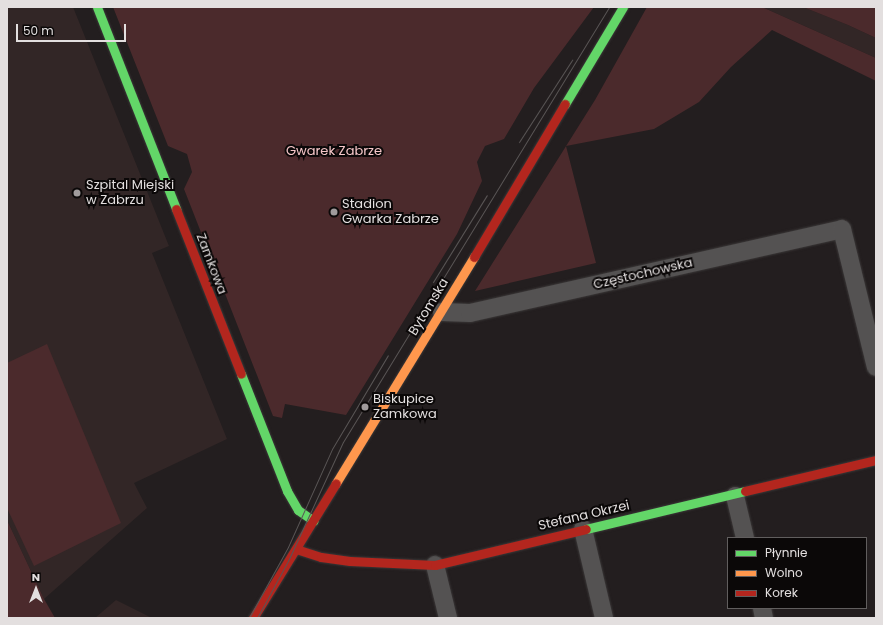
<!DOCTYPE html>
<meta charset="utf-8">
<style>
body{margin:0}
#map{position:relative;width:883px;height:625px;overflow:hidden;background:#231e1f;font-family:Poppins,sans-serif}
div>[style]{position:absolute}
.built>*{inset:0;background:#322626}
.green>*{inset:0;background:#4b2a2c}
.roads{filter:drop-shadow(0 0 1px #3b3838) drop-shadow(0 0 1px #3b3838)}
.street>*{height:18px;margin:-9px;padding:0 9px;transform-origin:9px;border-radius:9px;background:#545252}
.fast>*{height:9px;margin:-4.5px;padding:0 4.5px;transform-origin:4.5px;border-radius:4.5px;background:#63d668}
.slow>*{height:9px;margin:-4.5px;padding:0 4.5px;transform-origin:4.5px;border-radius:4.5px;background:#ff974d}
.jam>*{height:9px;margin:-4.5px;padding:0 4.5px;transform-origin:4.5px;border-radius:4.5px;background:#b3261e}
.tram>*{height:1px;margin:-0.5px;padding:0 0.5px;transform-origin:0.5px;border-radius:0.5px;background:#595555}
.dots>*{width:11px;height:11px;translate:-50% -50%;box-sizing:border-box;border:2px solid #0b0808;border-radius:50%}
span{translate:-50% -50%;white-space:nowrap;text-align:center;line-height:1.15;-webkit-text-stroke:4px #0b0808;paint-order:stroke}
.park-label{font-size:13px;color:#f6c7c9}
.poi-label{font-size:13px;color:#e3dfdf}
.left{translate:0 -50%;text-align:left}
.street-label{font-size:13px;color:#e3dfdf}
.frame{position:absolute;inset:0;border:8px solid #e3dfdf;pointer-events:none}
.legend{position:absolute;left:727px;top:537px;width:140px;height:72px;box-sizing:border-box;background:#0b0808;border:1px solid #615e5e;margin:0;padding:5px 7px;list-style:none;font-size:12px;color:#e3dfdf}
.legend li{display:flex;align-items:center;gap:8px;height:20px}
.legend b{width:20px;border:1px solid #615e5e}
.north{position:absolute;left:16px;top:569px;width:40px;height:40px;-webkit-text-stroke:3px #0b0808;paint-order:stroke;rotate:0deg;font-size:11px;font-weight:700;line-height:16px;text-align:center;color:#e3dfdf}
.north::after{content:'';display:block;margin:auto;width:14px;height:18px;background:#e3dfdf;clip-path:polygon(50% 0,100% 100%,50% 72%,0 100%)}
.scale{position:absolute;left:16px;top:24px;width:110px;height:18px;box-sizing:border-box;border:2px solid #e3dfdf;border-top:0;padding-left:5px;font-size:12px;line-height:14px;white-space:nowrap;color:#e3dfdf;-webkit-text-stroke:3px #0b0808;paint-order:stroke}
</style>
<div id="map">
<div class="built">
<div style="clip-path:polygon(7px 7px,73px 7px,169px 246px,152px 253px,227px 439px,134px 483px,147px 508px,44px 599px,7px 520px)"></div>
<div style="clip-path:polygon(762px 7px,803px 7px,848px 25px,876px 38px,876px 58px)"></div>
<div style="clip-path:polygon(116px 600px,152px 618px,95px 618px)"></div>
</div>
<div class="green">
<div style="clip-path:polygon(113px 7px,594px 7px,534px 88px,504px 139px,485px 146px,477px 162px,482px 181px,457px 234px,346px 415px,285px 404px,282px 418px,273px 416px,184px 189px,192px 172px,187px 154px,168px 146px)"></div>
<div style="clip-path:polygon(647px 7px,762px 7px,876px 58px,876px 81px,772px 30px,731px 67px,699px 102px,654px 129px,566px 146px,596px 263px,475px 291px,595px 100px)"></div>
<div style="clip-path:polygon(803px 7px,876px 7px,876px 38px,848px 25px)"></div>
<div style="clip-path:polygon(47px 344px,121px 523px,34px 566px,7px 508px,7px 363px)"></div>
<div style="clip-path:polygon(7px 520px,44px 599px,55px 618px,7px 618px)"></div>
</div>
<div class="roads">
<div class="street">
<div style="left:442px;top:312px;width:28px;rotate:2deg"></div>
<div style="left:470px;top:313px;width:381px;rotate:-12.7deg"></div>
<div style="left:842px;top:229px;width:142px;rotate:76.2deg"></div>
<div style="left:735px;top:496px;width:43px;rotate:76.6deg"></div>
<div style="left:583px;top:529px;width:91px;rotate:76.7deg"></div>
<div style="left:435px;top:565px;width:55px;rotate:76.2deg"></div>
<div style="left:762px;top:608px;width:10px;rotate:79deg"></div>
</div>
<div class="fast">
<div style="left:97px;top:7px;width:217px;rotate:68.6deg"></div>
<div style="left:565px;top:104px;width:113px;rotate:-59.1deg"></div>
<div style="left:241px;top:374px;width:126px;rotate:68.5deg"></div>
<div style="left:287px;top:491px;width:22px;rotate:60deg"></div>
<div style="left:298px;top:510px;width:19px;rotate:35deg"></div>
<div style="left:586px;top:529px;width:163px;rotate:-13.4deg"></div>
</div>
<div class="slow">
<div style="left:336px;top:483px;width:265px;rotate:-58.6deg"></div>
</div>
<div class="jam">
<div style="left:176px;top:209px;width:177px;rotate:68.5deg"></div>
<div style="left:474px;top:257px;width:178px;rotate:-59.3deg"></div>
<div style="left:745px;top:491px;width:135px;rotate:-13.3deg"></div>
<div style="left:296px;top:549px;width:26px;rotate:18deg"></div>
<div style="left:321px;top:557px;width:29px;rotate:8deg"></div>
<div style="left:350px;top:561px;width:85px;rotate:2.7deg"></div>
<div style="left:435px;top:565px;width:155px;rotate:-13.4deg"></div>
<div style="left:253px;top:618px;width:158px;rotate:-58.4deg"></div>
</div>
</div>
<div class="tram">
<div style="left:519px;top:142px;width:98px;rotate:-57.1deg"></div>
<div style="left:433px;top:282px;width:102px;rotate:-58.2deg"></div>
<div style="left:249px;top:618px;width:81px;rotate:-61.2deg"></div>
<div style="left:288px;top:547px;width:107px;rotate:-65.8deg"></div>
<div style="left:332px;top:449px;width:109px;rotate:-59.2deg"></div>
<div style="left:257px;top:618px;width:65px;rotate:-61.5deg"></div>
<div style="left:288px;top:561px;width:131px;rotate:-65.2deg"></div>
<div style="left:343px;top:442px;width:510px;rotate:-58.55deg"></div>
</div>
<div class="dots">
<div style="left:77px;top:193px;background:#a09b9c"></div>
<div style="left:334px;top:212px;background:#a09b9c"></div>
<div style="left:365px;top:407px;background:#a09b9c"></div>
</div>
<div class="park-label">
<span style="left:334px;top:151px">Gwarek Zabrze</span>
</div>
<div class="poi-label">
<span class="left" style="left:86px;top:193px">Szpital Miejski<br>w Zabrzu</span>
<span class="left" style="left:342px;top:212px">Stadion<br>Gwarka Zabrze</span>
<span class="left" style="left:373px;top:407px">Biskupice<br>Zamkowa</span>
</div>
<div class="street-label">
<span style="left:211px;top:264px;rotate:69deg">Zamkowa</span>
<span style="left:643px;top:274px;rotate:-13deg">Częstochowska</span>
<span style="left:429px;top:307px;rotate:-59deg">Bytomska</span>
<span style="left:584px;top:516px;rotate:-13deg">Stefana Okrzei</span>
</div>
<div class="frame"></div>
<ul class="legend">
<li><b style="height:5px;background:#63d668"></b>Płynnie</li>
<li><b style="height:5px;background:#ff974d"></b>Wolno</li>
<li><b style="height:5px;background:#b3261e"></b>Korek</li>
</ul>
<div class="north">N</div>
<div class="scale">50 m</div>
</div>
